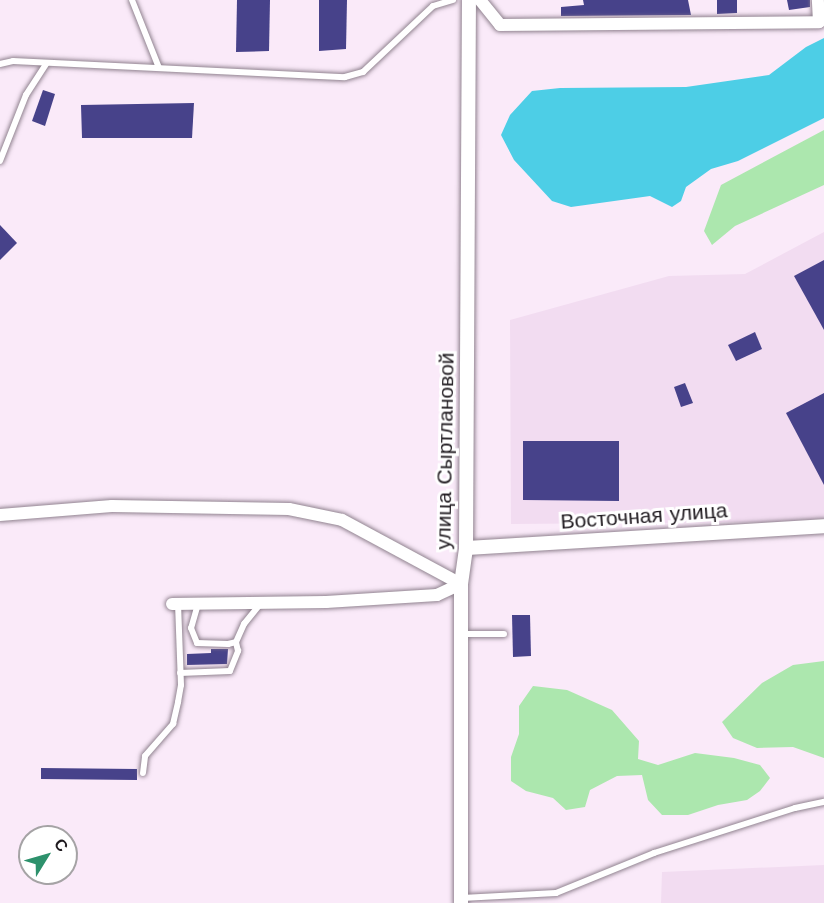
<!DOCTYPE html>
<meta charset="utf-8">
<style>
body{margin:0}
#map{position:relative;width:824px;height:903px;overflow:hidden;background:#faeaf9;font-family:"Work Sans",sans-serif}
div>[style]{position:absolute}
.built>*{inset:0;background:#f2dcf1}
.green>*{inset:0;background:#ace7ae}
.water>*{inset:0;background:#4dcee6}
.building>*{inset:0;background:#47428a}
.roads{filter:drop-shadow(0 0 2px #918390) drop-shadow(0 0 2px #918390)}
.service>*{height:6px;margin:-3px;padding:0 3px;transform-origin:3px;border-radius:3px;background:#fff}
.minor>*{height:12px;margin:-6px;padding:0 6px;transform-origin:6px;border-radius:6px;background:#fff}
.tertiary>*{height:14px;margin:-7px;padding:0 7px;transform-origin:7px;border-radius:7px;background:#fff}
span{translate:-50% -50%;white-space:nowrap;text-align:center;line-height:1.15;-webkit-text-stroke:6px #fff;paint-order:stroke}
.street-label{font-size:21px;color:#1f1a1f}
.north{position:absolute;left:18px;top:825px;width:60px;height:60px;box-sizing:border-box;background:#fff;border:2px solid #a5a3a5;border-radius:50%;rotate:53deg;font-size:16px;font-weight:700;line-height:24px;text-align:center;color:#1f1a1f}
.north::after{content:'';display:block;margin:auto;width:21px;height:27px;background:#2d916c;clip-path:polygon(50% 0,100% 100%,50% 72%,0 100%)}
</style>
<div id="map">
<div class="built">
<div style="clip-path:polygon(824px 232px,824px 519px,776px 522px,511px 524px,510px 320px,669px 276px,745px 274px)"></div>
<div style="clip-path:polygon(824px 865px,824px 903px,661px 903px,662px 872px)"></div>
</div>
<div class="green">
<div style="clip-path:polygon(824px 130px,824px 185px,735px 226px,712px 245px,704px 231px,721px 185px)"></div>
<div style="clip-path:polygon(824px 661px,824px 758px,793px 747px,757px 748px,733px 738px,722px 722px,762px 683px,793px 665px)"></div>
<div style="clip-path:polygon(533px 686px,567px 690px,612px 710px,639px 741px,638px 759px,658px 765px,695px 753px,734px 758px,760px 765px,770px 778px,760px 791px,747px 800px,718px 805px,688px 815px,662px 815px,648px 800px,642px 775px,617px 776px,590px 790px,585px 807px,566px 810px,553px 798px,526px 791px,511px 781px,511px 757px,519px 734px,519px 706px)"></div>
</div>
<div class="water">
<div style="clip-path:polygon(824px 38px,824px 118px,738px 161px,711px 169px,686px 187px,681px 201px,672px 207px,650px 196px,571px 207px,552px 201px,514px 160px,501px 135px,510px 115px,532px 91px,560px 88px,686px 87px,769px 75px,806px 47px)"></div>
</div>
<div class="building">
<div style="clip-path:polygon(237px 0,270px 0,269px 51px,236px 52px)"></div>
<div style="clip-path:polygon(319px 0,347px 0,346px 49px,319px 51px)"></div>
<div style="clip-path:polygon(583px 0,688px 0,691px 15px,561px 16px,561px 7px,584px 5px)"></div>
<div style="clip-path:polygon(717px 0,737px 0,737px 13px,717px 14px)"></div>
<div style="clip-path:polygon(787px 0,810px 0,810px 7px,789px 10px)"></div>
<div style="clip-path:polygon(43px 90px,55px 94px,45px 126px,32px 121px)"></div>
<div style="clip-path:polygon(194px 103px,192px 138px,82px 138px,81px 105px)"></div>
<div style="clip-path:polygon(0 225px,17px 243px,0 260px)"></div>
<div style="clip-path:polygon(824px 260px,824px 330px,794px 276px)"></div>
<div style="clip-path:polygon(755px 332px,762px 349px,736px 361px,728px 345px)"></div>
<div style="clip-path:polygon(685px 383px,693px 403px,681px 407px,674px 387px)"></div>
<div style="clip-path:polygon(824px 393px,824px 485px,786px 413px)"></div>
<div style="clip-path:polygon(523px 441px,619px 441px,619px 501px,523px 500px)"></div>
<div style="clip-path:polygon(512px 615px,530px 615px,531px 656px,513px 657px)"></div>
<div style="clip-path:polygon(211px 649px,228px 649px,227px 664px,187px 665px,187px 654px,211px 653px)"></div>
<div style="clip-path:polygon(41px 768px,137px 769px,137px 780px,41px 779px)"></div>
</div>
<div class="roads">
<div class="service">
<div style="left:132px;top:0;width:73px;rotate:68.3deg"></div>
<div style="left:0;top:64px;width:13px;rotate:-13deg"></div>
<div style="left:13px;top:61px;width:332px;rotate:2.8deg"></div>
<div style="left:345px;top:77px;width:19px;rotate:-16deg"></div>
<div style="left:363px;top:72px;width:96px;rotate:-43.3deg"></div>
<div style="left:433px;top:6px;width:21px;rotate:-17deg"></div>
<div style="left:0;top:161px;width:71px;rotate:-68.5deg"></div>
<div style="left:26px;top:95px;width:38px;rotate:-57deg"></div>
<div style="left:198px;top:604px;width:25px;rotate:106deg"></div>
<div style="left:191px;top:628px;width:16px;rotate:68deg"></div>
<div style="left:197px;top:643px;width:31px;rotate:2deg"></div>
<div style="left:228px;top:644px;width:8px;rotate:-14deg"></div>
<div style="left:236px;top:642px;width:20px;rotate:-66deg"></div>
<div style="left:244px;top:624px;width:27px;rotate:-51deg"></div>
<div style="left:461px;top:634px;width:43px"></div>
<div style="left:180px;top:673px;width:50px;rotate:-2.3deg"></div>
<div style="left:230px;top:671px;width:22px;rotate:-68deg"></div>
<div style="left:238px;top:651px;width:9px;rotate:-103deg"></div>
<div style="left:143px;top:773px;width:17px;rotate:-83deg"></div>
<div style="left:145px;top:756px;width:43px;rotate:-48.8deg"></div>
<div style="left:173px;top:724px;width:23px;rotate:-77deg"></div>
<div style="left:178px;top:702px;width:17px;rotate:-80deg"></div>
<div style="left:181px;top:685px;width:81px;rotate:-92.1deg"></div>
<div style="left:462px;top:898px;width:94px;rotate:-3deg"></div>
<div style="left:556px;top:893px;width:106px;rotate:-22.2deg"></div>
<div style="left:654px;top:853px;width:148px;rotate:-17.7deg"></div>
<div style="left:795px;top:808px;width:30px;rotate:-12deg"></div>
</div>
<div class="minor">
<div style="left:480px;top:0;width:32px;rotate:51deg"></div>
<div style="left:500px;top:25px;width:319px;rotate:-0.5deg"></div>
<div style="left:819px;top:22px;width:22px;rotate:-93deg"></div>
<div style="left:0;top:515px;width:112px;rotate:-4.6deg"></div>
<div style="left:112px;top:506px;width:177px;rotate:1deg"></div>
<div style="left:289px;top:509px;width:54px;rotate:11.7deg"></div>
<div style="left:342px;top:520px;width:135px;rotate:28.3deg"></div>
<div style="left:172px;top:604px;width:154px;rotate:-0.7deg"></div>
<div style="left:326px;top:602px;width:111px;rotate:-3.6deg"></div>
<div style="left:437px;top:595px;width:26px;rotate:-25deg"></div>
</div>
<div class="tertiary">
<div style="left:466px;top:548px;width:359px;rotate:-3.5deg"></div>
<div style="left:461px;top:903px;width:319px;rotate:-90deg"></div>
<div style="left:461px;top:584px;width:36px;rotate:-82deg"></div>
<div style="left:466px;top:548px;width:548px;rotate:-89.69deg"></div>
</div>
</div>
<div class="street-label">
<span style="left:445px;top:451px;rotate:-89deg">улица Сыртлановой</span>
<span style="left:644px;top:516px;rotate:-4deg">Восточная улица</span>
</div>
<div class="north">С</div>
</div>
